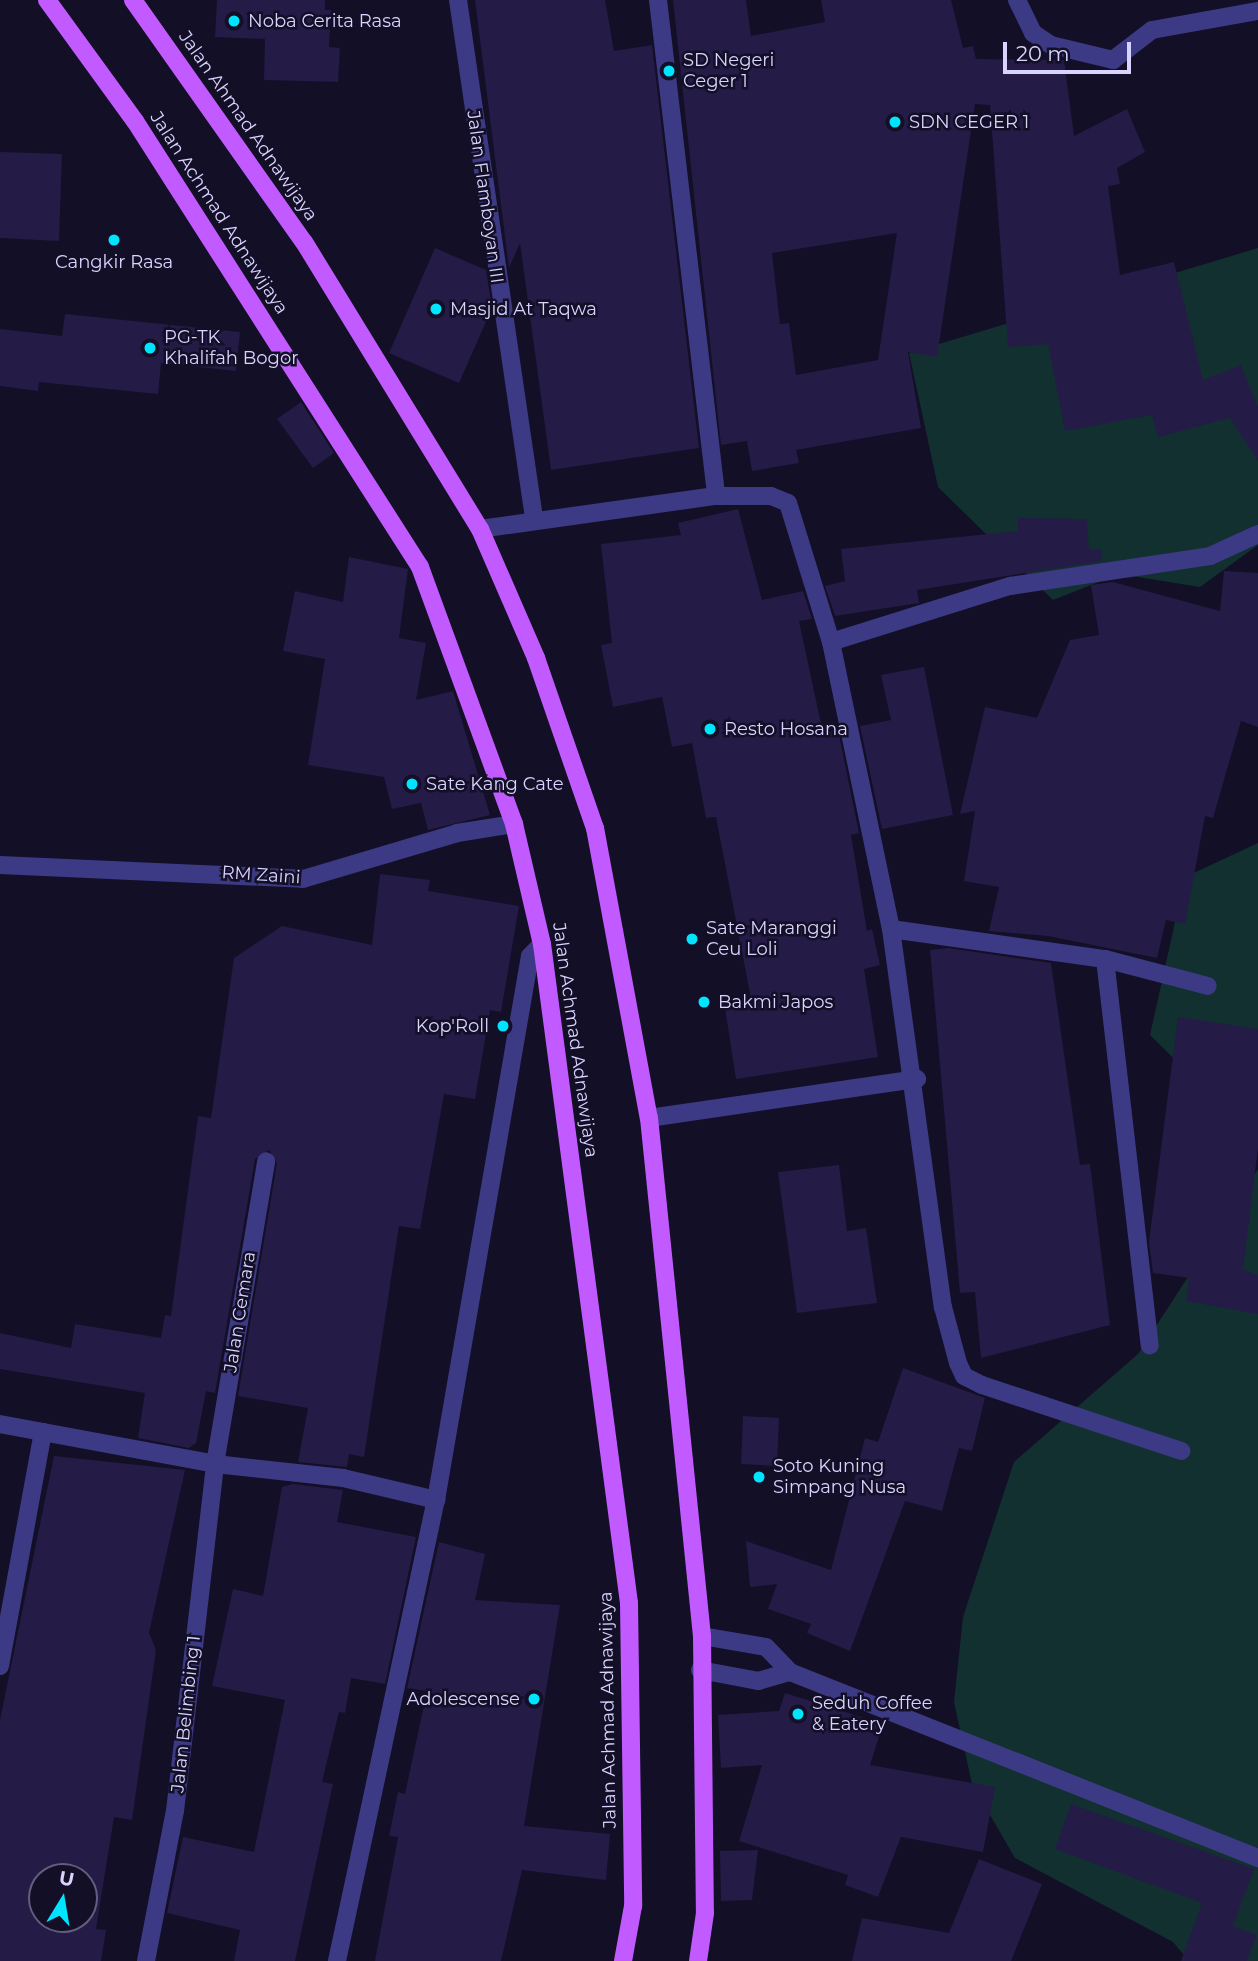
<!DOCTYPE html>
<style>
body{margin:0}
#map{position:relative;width:1258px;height:1961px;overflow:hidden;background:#130f26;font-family:Montserrat,sans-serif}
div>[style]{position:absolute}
.green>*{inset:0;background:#12302f}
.building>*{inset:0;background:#241b47}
.street>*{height:18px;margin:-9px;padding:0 9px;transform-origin:9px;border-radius:9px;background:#3d3a85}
.primary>*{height:18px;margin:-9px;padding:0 9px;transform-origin:9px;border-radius:9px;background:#c25bff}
.dots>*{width:19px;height:19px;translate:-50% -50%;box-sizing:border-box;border:4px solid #130f26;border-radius:50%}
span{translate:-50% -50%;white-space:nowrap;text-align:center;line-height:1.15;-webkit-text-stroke:5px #130f26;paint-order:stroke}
.poi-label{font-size:18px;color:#d9d4ff}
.left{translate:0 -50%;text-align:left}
.right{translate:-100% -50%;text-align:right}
.street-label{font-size:18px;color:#d9d4ff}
.north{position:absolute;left:28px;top:1863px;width:70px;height:70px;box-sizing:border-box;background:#130f26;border:2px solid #625e7d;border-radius:50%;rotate:11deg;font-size:19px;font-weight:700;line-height:28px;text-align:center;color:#d9d4ff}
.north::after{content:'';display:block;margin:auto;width:24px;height:32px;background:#00e5ff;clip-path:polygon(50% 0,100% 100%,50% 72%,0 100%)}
.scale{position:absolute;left:1003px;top:42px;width:128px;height:32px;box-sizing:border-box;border:4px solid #d9d4ff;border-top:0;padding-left:9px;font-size:21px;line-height:24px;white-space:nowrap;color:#d9d4ff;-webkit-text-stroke:5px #130f26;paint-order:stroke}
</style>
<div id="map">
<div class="green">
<div style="clip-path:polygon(1258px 248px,1258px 545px,1200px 587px,1119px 574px,1053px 600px,938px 487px,909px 353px)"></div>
<div style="clip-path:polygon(1258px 843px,1258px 1142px,1150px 1035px,1185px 877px)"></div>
<div style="clip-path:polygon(1258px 1169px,1258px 1961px,1189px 1961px,1173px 1942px,1015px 1858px,972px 1784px,954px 1702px,963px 1617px,1014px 1462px,1138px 1354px)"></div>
</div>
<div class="building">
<div style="clip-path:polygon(217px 0,325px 0,325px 10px,331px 10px,329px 47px,340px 48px,338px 82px,264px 80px,265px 39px,215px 37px)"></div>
<div style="clip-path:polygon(475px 0,605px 0,614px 51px,652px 45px,699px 448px,551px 470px,520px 243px,509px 268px)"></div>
<div style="clip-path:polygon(evenodd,673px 0,746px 0,751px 36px,825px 22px,821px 0,951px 0,963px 48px,973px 46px,976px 59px,1064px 60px,1074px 136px,1127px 109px,1145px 152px,1117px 168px,1120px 184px,1108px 186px,1120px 275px,1174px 262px,1203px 380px,1241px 365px,1258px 407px,1258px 461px,1230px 418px,1158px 437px,1152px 415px,1065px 431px,1048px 344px,1008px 347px,990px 105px,975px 104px,937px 357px,908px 352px,921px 428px,796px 450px,799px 463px,752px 471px,747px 441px,721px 445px,673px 0,897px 233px,878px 360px,796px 375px,789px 323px,780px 324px,772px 253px,897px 233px)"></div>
<div style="clip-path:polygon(0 152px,62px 154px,59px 241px,0 238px)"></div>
<div style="clip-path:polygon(435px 248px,486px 270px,492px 308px,459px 383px,389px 353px)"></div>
<div style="clip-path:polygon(65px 314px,240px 332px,236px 371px,161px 363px,158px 394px,39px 382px,38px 391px,0 386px,0 329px,62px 336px)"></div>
<div style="clip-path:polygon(301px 402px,334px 453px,313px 468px,277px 419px)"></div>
<div style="clip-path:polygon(738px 509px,762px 600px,803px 591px,812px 619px,799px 621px,823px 733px,838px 730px,859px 833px,851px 835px,867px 931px,872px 929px,880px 965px,864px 969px,878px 1057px,736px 1079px,725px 1008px,752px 1004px,716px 817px,706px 818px,692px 743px,672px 747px,662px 697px,613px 707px,601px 645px,612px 643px,601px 544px,681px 535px,678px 523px)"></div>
<div style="clip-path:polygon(1018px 518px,1087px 519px,1089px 550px,1101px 549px,1102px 561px,917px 590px,919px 603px,835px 616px,825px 586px,845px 581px,841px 549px,1018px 531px)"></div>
<div style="clip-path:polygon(349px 557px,408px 569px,399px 638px,426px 643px,416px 700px,453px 691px,490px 815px,428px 830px,421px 803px,392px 809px,384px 777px,308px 765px,325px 659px,283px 651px,295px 591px,343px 602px)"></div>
<div style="clip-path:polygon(1224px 571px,1258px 573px,1258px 727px,1241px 721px,1213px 818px,1205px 816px,1185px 924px,1166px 920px,1157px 958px,1048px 936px,989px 931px,999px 887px,964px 881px,975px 811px,960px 814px,985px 707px,1037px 718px,1070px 640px,1099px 635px,1091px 585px,1113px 582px,1220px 611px)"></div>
<div style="clip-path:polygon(924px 667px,953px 815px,882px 829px,860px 726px,891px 720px,881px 675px)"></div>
<div style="clip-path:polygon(380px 874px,430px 880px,428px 891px,519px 906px,501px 1012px,490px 1010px,475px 1099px,444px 1094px,420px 1229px,399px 1226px,364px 1457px,349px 1454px,347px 1467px,298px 1462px,308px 1408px,238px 1396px,277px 1163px,269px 1150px,255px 1159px,215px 1393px,206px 1391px,196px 1443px,189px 1448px,138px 1438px,145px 1393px,0 1369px,0 1333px,71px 1348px,75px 1324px,161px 1338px,165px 1315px,171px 1316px,198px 1116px,211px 1118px,234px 958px,282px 926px,372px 945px)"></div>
<div style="clip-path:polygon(948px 948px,1051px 963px,1080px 1165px,1090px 1164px,1110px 1325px,981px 1358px,975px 1292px,960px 1293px,930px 950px)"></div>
<div style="clip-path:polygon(1178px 1017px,1258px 1029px,1258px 1148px,1243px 1270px,1258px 1275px,1258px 1314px,1186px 1301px,1189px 1278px,1153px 1273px,1149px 1242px)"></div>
<div style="clip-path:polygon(839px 1165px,847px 1231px,866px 1228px,877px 1303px,797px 1313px,778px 1172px)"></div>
<div style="clip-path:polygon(903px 1368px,985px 1398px,972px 1451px,959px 1448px,942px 1511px,905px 1501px,850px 1651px,807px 1633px,811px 1624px,768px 1609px,777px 1584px,750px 1587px,746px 1541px,831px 1570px,865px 1438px,878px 1442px)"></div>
<div style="clip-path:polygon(743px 1416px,779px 1418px,777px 1466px,741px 1464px)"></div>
<div style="clip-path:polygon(evenodd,54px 1456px,185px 1470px,149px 1633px,156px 1650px,132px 1820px,114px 1817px,96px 1929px,106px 1930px,101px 1961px,0 1961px,0 1720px,54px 1456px,42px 1877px,84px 1877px,84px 1919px,42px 1919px,42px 1877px)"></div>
<div style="clip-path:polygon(293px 1484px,343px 1490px,337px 1522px,416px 1537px,385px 1684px,351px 1678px,345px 1713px,339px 1712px,322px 1782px,333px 1784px,295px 1961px,234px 1961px,240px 1930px,167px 1913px,183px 1837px,254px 1852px,285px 1700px,212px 1686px,233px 1589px,263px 1596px,282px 1487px)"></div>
<div style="clip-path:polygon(439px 1542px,485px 1554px,475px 1600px,560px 1605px,524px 1826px,610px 1834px,606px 1880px,522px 1870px,501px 1961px,375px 1961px,398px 1837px,389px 1836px,398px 1792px,405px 1794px,427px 1691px,407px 1688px)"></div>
<div style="clip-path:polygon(785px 1693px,883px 1724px,870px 1765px,995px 1787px,983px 1852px,901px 1837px,878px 1897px,845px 1885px,848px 1875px,739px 1841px,762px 1765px,721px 1768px,718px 1715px,779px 1711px)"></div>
<div style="clip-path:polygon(1071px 1804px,1254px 1869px,1233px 1926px,1257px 1935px,1247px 1961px,1181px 1961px,1202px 1903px,1055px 1849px)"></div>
<div style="clip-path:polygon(758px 1850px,752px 1900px,721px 1901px,720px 1851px)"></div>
<div style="clip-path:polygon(979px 1859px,1042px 1884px,1011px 1961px,852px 1961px,862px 1918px,949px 1933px)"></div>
</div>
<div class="street">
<div style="left:458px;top:0;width:524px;rotate:81.65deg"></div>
<div style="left:658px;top:0;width:499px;rotate:83.3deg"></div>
<div style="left:1017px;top:0;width:37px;rotate:64deg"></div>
<div style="left:1033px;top:33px;width:22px;rotate:34deg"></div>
<div style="left:1051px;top:45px;width:64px;rotate:13.6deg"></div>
<div style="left:1113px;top:60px;width:49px;rotate:-37.6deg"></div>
<div style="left:1152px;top:30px;width:108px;rotate:-10.2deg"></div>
<div style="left:480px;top:529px;width:238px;rotate:-8deg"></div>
<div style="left:716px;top:496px;width:55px"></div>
<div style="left:771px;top:496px;width:18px;rotate:22deg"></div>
<div style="left:788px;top:503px;width:145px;rotate:72.8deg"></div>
<div style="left:831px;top:642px;width:293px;rotate:78.2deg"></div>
<div style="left:891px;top:929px;width:382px;rotate:82.2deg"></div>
<div style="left:943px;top:1307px;width:58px;rotate:75deg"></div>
<div style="left:958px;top:1363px;width:14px;rotate:65deg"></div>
<div style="left:964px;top:1376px;width:20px;rotate:27deg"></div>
<div style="left:982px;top:1385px;width:210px;rotate:18.3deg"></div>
<div style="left:831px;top:642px;width:188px;rotate:-17.4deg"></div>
<div style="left:1010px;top:586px;width:202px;rotate:-8.5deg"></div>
<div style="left:1210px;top:556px;width:53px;rotate:-24.6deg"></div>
<div style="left:0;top:865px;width:303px;rotate:2.6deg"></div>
<div style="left:303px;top:879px;width:161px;rotate:-16.6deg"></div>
<div style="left:457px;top:833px;width:58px;rotate:-9deg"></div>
<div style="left:891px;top:929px;width:216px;rotate:8deg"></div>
<div style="left:1105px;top:959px;width:389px;rotate:83.4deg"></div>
<div style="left:1105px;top:959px;width:106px;rotate:14.7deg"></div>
<div style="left:649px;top:1118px;width:271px;rotate:-8.3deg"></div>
<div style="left:0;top:1424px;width:219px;rotate:10.5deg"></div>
<div style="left:215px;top:1464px;width:129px;rotate:6.2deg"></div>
<div style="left:343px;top:1478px;width:96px;rotate:13.3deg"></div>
<div style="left:702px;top:1636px;width:65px;rotate:9.8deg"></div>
<div style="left:766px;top:1647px;width:35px;rotate:46deg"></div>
<div style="left:790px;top:1672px;width:504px;rotate:21.67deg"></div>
<div style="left:0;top:1666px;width:238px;rotate:-79.6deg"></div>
<div style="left:700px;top:1670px;width:59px;rotate:10.7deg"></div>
<div style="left:758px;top:1681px;width:33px;rotate:-16deg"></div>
<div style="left:146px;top:1961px;width:153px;rotate:-79.1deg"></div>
<div style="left:175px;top:1811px;width:349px;rotate:-83.4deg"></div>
<div style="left:215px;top:1464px;width:307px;rotate:-80.4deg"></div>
<div style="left:337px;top:1961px;width:472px;rotate:-77.9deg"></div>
<div style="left:436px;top:1500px;width:552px;rotate:-80.2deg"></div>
<div style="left:530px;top:956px;width:17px;rotate:-45deg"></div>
</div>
<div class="primary">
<div style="left:47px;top:0;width:150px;rotate:54deg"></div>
<div style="left:135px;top:121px;width:529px;rotate:57.42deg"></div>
<div style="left:420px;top:567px;width:274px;rotate:69.9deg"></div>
<div style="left:514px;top:824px;width:123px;rotate:76.9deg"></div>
<div style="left:542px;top:944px;width:665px;rotate:82.48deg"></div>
<div style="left:629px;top:1603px;width:303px;rotate:89.2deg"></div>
<div style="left:633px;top:1906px;width:56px;rotate:100.3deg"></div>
<div style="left:133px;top:0;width:296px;rotate:54.8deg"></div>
<div style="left:304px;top:242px;width:337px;rotate:58.5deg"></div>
<div style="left:480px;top:529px;width:141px;rotate:66.5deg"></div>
<div style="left:536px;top:658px;width:180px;rotate:70.9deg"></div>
<div style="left:595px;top:828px;width:295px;rotate:79.5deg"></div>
<div style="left:649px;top:1118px;width:521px;rotate:84.16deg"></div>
<div style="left:702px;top:1636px;width:277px;rotate:89.4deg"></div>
<div style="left:705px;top:1913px;width:49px;rotate:98.3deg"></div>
</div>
<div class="dots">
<div style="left:234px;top:21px;background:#00e5ff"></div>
<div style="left:669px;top:71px;background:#00e5ff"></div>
<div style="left:895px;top:122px;background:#00e5ff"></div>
<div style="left:114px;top:240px;background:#00e5ff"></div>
<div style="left:436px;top:309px;background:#00e5ff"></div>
<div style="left:150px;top:348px;background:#00e5ff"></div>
<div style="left:710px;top:729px;background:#00e5ff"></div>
<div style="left:412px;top:784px;background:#00e5ff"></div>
<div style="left:692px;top:939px;background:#00e5ff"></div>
<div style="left:704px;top:1002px;background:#00e5ff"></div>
<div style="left:503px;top:1026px;background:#00e5ff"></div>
<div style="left:759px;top:1477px;background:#00e5ff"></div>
<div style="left:534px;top:1699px;background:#00e5ff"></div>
<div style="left:798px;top:1714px;background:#00e5ff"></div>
</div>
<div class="poi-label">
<span class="left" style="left:248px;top:21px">Noba Cerita Rasa</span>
<span class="left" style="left:683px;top:71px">SD Negeri<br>Ceger 1</span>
<span class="left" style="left:909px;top:122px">SDN CEGER 1</span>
<span style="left:114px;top:262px">Cangkir Rasa</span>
<span class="left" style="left:450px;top:309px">Masjid At Taqwa</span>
<span class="left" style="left:164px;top:348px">PG-TK<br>Khalifah Bogor</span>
<span class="left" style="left:724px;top:729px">Resto Hosana</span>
<span class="left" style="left:426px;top:784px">Sate Kang Cate</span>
<span class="left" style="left:706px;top:939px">Sate Maranggi<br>Ceu Loli</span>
<span class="left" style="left:718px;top:1002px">Bakmi Japos</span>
<span class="right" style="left:489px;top:1026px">Kop'Roll</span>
<span class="left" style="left:773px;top:1477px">Soto Kuning<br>Simpang Nusa</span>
<span class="right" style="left:520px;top:1699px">Adolescense</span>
<span class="left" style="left:812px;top:1714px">Seduh Coffee<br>&amp; Eatery</span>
</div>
<div class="street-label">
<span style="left:248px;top:126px;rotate:55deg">Jalan Ahmad Adnawijaya</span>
<span style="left:485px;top:197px;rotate:82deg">Jalan Flamboyan III</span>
<span style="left:219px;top:213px;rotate:57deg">Jalan Achmad Adnawijaya</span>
<span style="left:261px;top:875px;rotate:4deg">RM Zaini</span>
<span style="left:575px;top:1040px;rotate:82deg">Jalan Achmad Adnawijaya</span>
<span style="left:240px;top:1312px;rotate:-81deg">Jalan Cemara</span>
<span style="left:608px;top:1710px;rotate:-91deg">Jalan Achmad Adnawijaya</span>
<span style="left:186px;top:1714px;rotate:-84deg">Jalan Belimbing 1</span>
</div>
<div class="north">U</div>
<div class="scale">20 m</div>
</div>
